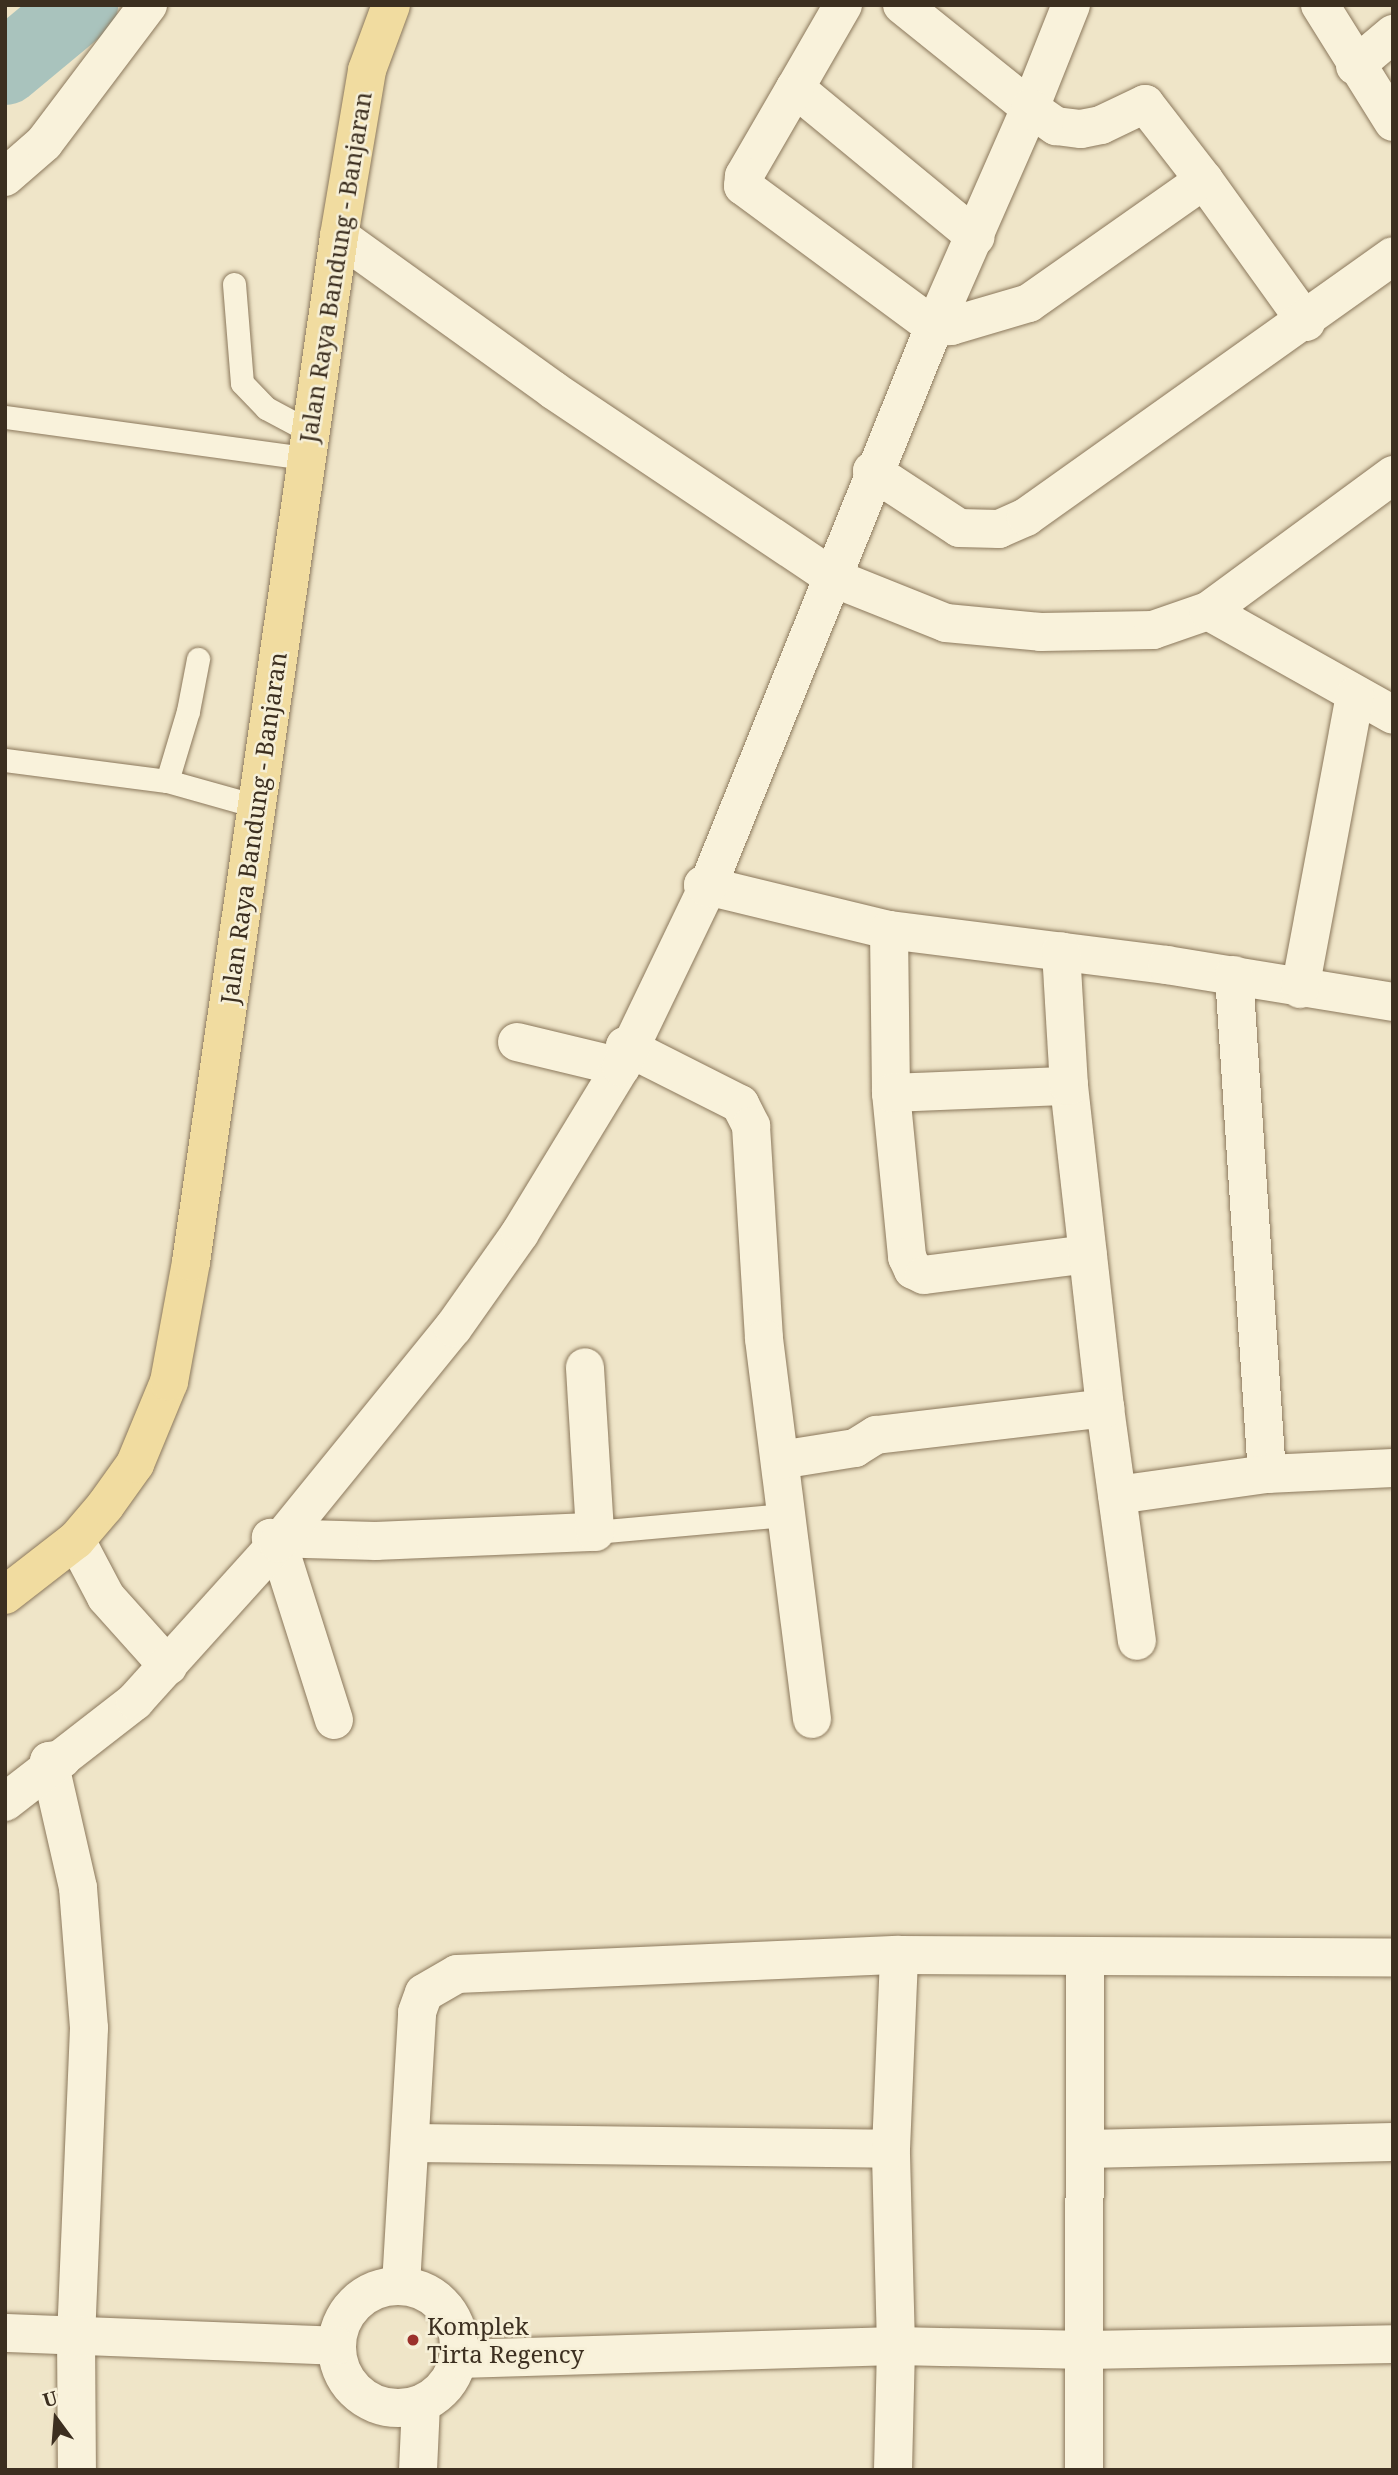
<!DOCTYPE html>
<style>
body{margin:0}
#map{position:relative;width:1398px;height:2475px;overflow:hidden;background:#efe5c8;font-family:"Noto Serif",serif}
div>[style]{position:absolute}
.river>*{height:74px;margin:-37px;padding:0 37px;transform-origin:37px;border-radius:37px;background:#a9c3bd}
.roads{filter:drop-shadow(0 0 2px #8b785c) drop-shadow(0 0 2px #8b785c)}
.lane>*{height:23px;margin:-11.5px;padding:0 11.5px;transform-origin:11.5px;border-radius:11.5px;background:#f9f2db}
.street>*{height:38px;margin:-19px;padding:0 19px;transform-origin:19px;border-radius:19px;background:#f9f2db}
.street>.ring{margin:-19px;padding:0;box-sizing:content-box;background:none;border:38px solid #f9f2db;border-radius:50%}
.primary>*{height:38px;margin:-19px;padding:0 19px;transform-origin:19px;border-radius:19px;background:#f1dca0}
.dots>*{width:19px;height:19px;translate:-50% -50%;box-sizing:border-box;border:4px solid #f6efd7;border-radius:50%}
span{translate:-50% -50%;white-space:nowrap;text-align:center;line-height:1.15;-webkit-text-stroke:5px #f6efd7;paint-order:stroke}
.street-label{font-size:24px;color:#3c2f20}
.poi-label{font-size:24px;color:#3c2f20}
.left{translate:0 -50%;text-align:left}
.frame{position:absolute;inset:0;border:7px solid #3c2f20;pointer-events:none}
.north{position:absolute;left:21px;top:2384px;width:70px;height:70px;-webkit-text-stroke:5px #f6efd7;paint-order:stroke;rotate:344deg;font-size:19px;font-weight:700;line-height:28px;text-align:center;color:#3c2f20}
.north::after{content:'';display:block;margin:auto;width:24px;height:32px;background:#3c2f20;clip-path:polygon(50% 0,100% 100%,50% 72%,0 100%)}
</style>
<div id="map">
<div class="river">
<div style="left:5px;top:68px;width:99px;rotate:-39.7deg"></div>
</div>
<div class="roads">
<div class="lane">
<div style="left:234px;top:284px;width:99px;rotate:85.4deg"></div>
<div style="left:242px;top:383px;width:35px;rotate:46deg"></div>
<div style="left:266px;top:408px;width:49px;rotate:28.1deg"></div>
<div style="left:5px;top:417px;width:303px;rotate:7.8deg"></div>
<div style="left:5px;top:760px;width:163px;rotate:7.4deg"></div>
<div style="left:167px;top:781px;width:92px;rotate:15.7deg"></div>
<div style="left:167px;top:781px;width:73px;rotate:-73.3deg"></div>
<div style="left:188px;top:711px;width:53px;rotate:-79.1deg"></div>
<div style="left:595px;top:1532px;width:193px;rotate:-5.1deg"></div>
</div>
<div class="street">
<div style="left:843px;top:5px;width:96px;rotate:120deg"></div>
<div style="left:795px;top:88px;width:234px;rotate:39.5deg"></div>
<div style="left:902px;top:5px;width:164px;rotate:38.8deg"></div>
<div style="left:1030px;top:108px;width:111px;rotate:-68.3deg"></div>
<div style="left:1320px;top:5px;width:138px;rotate:58deg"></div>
<div style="left:1355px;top:66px;width:50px;rotate:-40.1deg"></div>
<div style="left:795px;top:88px;width:102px;rotate:120.1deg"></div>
<div style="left:744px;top:176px;width:10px;rotate:96deg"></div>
<div style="left:743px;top:186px;width:237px;rotate:36.4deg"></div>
<div style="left:934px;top:327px;width:17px;rotate:-3deg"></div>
<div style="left:951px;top:326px;width:81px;rotate:-16.4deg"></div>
<div style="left:1029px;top:303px;width:214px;rotate:-35.1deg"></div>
<div style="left:1204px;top:180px;width:175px;rotate:54.3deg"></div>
<div style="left:5px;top:177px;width:52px;rotate:-41.1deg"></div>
<div style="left:44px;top:143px;width:173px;rotate:-53deg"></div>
<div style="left:339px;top:236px;width:264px;rotate:35.7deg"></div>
<div style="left:553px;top:390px;width:336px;rotate:33.8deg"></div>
<div style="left:879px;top:471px;width:7px;rotate:180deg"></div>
<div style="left:872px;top:471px;width:104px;rotate:33.2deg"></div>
<div style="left:959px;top:528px;width:40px;rotate:1.4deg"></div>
<div style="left:999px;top:529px;width:30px;rotate:-24deg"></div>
<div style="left:1026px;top:517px;width:450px;rotate:-35.4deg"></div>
<div style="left:832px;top:577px;width:6px;rotate:-162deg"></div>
<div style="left:826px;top:575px;width:129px;rotate:21.8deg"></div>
<div style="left:946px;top:623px;width:95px;rotate:5.4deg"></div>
<div style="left:1041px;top:632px;width:112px;rotate:-1deg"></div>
<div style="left:1153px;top:630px;width:58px;rotate:-19.1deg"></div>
<div style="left:1208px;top:611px;width:230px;rotate:-36.3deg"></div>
<div style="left:1208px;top:611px;width:212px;rotate:29.3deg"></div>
<div style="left:707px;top:888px;width:5px;rotate:-143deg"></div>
<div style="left:703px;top:885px;width:191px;rotate:13.6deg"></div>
<div style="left:889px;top:930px;width:280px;rotate:7.2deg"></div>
<div style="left:1167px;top:965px;width:229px;rotate:9.3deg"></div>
<div style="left:889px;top:930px;width:163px;rotate:89.3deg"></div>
<div style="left:891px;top:1093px;width:165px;rotate:84.4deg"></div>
<div style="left:907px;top:1257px;width:14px;rotate:65deg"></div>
<div style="left:913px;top:1270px;width:12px;rotate:24deg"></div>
<div style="left:924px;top:1275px;width:165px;rotate:-7.3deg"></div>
<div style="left:1234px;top:975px;width:500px;rotate:86.22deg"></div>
<div style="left:1300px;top:989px;width:298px;rotate:-79.4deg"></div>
<div style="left:517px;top:1042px;width:107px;rotate:13.5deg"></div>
<div style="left:632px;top:1046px;width:7px;rotate:180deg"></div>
<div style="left:625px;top:1046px;width:129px;rotate:26.8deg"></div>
<div style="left:740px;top:1104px;width:25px;rotate:63deg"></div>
<div style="left:751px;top:1126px;width:213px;rotate:86.5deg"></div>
<div style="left:764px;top:1339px;width:383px;rotate:82.8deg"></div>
<div style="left:1069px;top:1086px;width:324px;rotate:83.6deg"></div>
<div style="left:1105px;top:1408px;width:235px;rotate:82.2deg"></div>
<div style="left:891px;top:1093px;width:178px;rotate:-2.3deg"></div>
<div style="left:1069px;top:1086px;width:135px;rotate:-93.4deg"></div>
<div style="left:780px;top:1460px;width:76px;rotate:-9.1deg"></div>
<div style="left:855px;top:1448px;width:25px;rotate:-32deg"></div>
<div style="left:876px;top:1435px;width:231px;rotate:-6.7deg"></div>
<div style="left:1117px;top:1495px;width:151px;rotate:-8deg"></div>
<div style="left:1267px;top:1474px;width:126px;rotate:-2.7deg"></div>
<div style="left:76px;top:1540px;width:64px;rotate:62.2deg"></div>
<div style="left:106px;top:1597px;width:93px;rotate:48.1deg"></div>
<div style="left:334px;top:1720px;width:186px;rotate:-107.6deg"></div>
<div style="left:278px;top:1543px;width:9px;rotate:-144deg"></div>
<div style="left:271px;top:1538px;width:105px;rotate:1.6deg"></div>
<div style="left:376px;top:1541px;width:219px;rotate:-2.4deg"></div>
<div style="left:595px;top:1532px;width:165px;rotate:-93.5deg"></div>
<div style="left:62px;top:1759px;width:13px;rotate:171deg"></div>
<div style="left:49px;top:1761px;width:130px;rotate:77.1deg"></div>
<div style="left:78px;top:1888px;width:140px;rotate:85.5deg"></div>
<div style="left:89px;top:2028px;width:307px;rotate:92.4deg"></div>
<div style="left:76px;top:2335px;width:135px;rotate:89.6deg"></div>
<div style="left:5px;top:1802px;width:165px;rotate:-37.8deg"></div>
<div style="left:135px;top:1701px;width:213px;rotate:-47.9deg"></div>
<div style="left:278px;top:1543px;width:277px;rotate:-50.9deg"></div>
<div style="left:453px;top:1328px;width:116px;rotate:-54.8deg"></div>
<div style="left:520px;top:1233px;width:194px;rotate:-58.7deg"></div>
<div style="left:621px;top:1067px;width:199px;rotate:-64.3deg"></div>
<div style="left:707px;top:888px;width:605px;rotate:-67.97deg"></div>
<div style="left:934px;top:327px;width:239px;rotate:-66.3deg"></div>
<div style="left:1030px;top:108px;width:32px;rotate:35deg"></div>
<div style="left:1056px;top:126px;width:25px;rotate:7deg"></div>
<div style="left:1081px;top:129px;width:20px;rotate:-11deg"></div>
<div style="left:1101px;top:125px;width:49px;rotate:-25.5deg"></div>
<div style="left:1145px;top:104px;width:96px;rotate:52.2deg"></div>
<div style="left:413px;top:2143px;width:478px;rotate:0.7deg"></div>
<div style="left:1087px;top:2149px;width:306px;rotate:-1.3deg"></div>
<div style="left:401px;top:2285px;width:273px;rotate:-86.6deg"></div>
<div style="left:417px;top:2012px;width:20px;rotate:-70deg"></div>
<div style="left:424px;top:1993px;width:38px;rotate:-30deg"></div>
<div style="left:457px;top:1974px;width:442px;rotate:-2.5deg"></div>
<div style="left:899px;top:1955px;width:494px;rotate:0.3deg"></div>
<div class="ring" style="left:337px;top:2286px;width:84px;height:84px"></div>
<div style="left:5px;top:2333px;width:331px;rotate:2.2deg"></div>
<div style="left:459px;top:2359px;width:437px;rotate:-1.7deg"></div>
<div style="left:896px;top:2346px;width:191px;rotate:1.2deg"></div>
<div style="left:1087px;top:2350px;width:306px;rotate:-1.1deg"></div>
<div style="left:418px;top:2470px;width:66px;rotate:-87.4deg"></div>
<div style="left:893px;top:2470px;width:124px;rotate:-88.6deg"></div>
<div style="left:896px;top:2346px;width:197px;rotate:-91.5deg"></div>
<div style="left:891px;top:2149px;width:194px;rotate:-87.6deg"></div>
<div style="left:1084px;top:2470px;width:512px;rotate:-89.89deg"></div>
</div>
<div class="primary">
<div style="left:5px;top:1595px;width:90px;rotate:-37.8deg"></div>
<div style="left:76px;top:1540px;width:45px;rotate:-49.5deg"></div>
<div style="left:105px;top:1506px;width:52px;rotate:-54.5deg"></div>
<div style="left:135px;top:1464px;width:89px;rotate:-67.5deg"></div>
<div style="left:169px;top:1382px;width:122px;rotate:-79.6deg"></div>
<div style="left:191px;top:1262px;width:1037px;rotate:-81.79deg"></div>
<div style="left:339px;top:236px;width:168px;rotate:-80.4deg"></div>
<div style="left:367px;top:70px;width:69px;rotate:-69.7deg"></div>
</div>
</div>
<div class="dots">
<div style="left:413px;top:2340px;background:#9b312c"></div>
</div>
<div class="street-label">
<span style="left:335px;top:267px;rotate:-81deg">Jalan Raya Bandung - Banjaran</span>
<span style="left:253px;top:828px;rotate:-82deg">Jalan Raya Bandung - Banjaran</span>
</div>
<div class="poi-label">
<span class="left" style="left:427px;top:2340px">Komplek<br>Tirta Regency</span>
</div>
<div class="frame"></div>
<div class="north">U</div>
</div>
